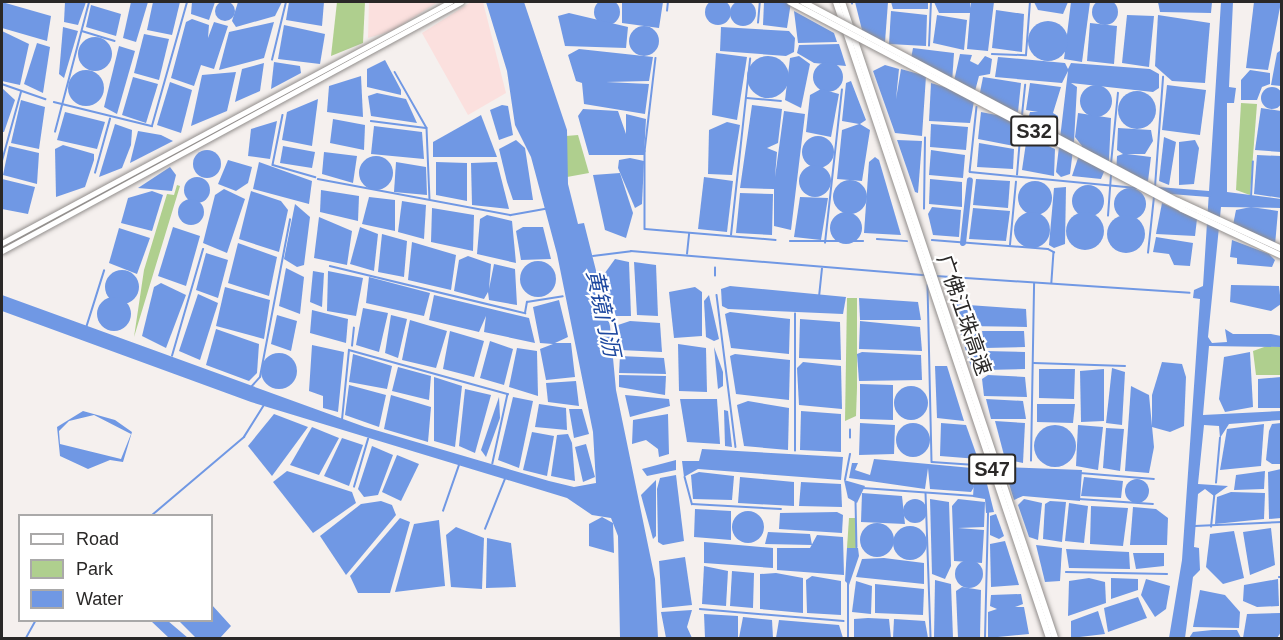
<!DOCTYPE html>
<meta charset="utf-8">
<style>
body{margin:0}
#map{position:relative;width:1283px;height:640px;overflow:hidden;background:#f5f0ee;font-family:Arial,"Noto Sans SC",sans-serif}
div>[style]{position:absolute}
.industrial>*{inset:0;background:#fbe0de}
.green>*{inset:0;background:#afcf8e}
.water>*{inset:0;background:#7098e4}
.round{border-radius:50%}
.stream>*{height:1.5px;margin:-0.75px;padding:0 0.75px;transform-origin:0.75px;border-radius:0.75px;background:#7098e4}
.river>*{height:6px;margin:-3px;padding:0 3px;transform-origin:3px;border-radius:3px;background:#7098e4}
.roads{filter:drop-shadow(0 0 2px #918d8b) drop-shadow(0 0 2px #918d8b)}
.major>*{height:4.5px;margin:-2.25px;padding:0 2.25px;transform-origin:2.25px;border-radius:2.25px;background:#fff}
.highway>*{height:6px;margin:-3px;padding:0 3px;transform-origin:3px;border-radius:3px;background:#fff}
.bridges{filter:drop-shadow(0 0 2px #918d8b) drop-shadow(0 0 2px #918d8b)}
.highway-bridge>*{height:6px;margin:-3px;padding:0 3px;transform-origin:3px;border-radius:3px;background:#fff}
span{translate:-50% -50%;white-space:nowrap;text-align:center;line-height:1.15;-webkit-text-stroke:4.5px #fff;paint-order:stroke}
.shield-label span{padding:2px 4px;background:#fff;border:2px solid;border-radius:4px;-webkit-text-stroke-width:0}
.shield-label{font-size:20px;color:#2a2827;font-weight:700}
.street-label{font-size:21px;color:#2a2827}
.water-label{font-size:22px;color:#1c479f;font-style:italic}
.frame{position:absolute;inset:0;border:3px solid #2a2827;pointer-events:none}
.legend{position:absolute;left:18px;top:514px;width:195px;height:108px;box-sizing:border-box;background:#fff;border:2px solid #aaa9a9;margin:0;padding:8px 10px;list-style:none;font-size:18px;color:#2a2827}
.legend li{display:flex;align-items:center;gap:12px;height:30px}
.legend b{width:30px;border:2px solid #aaa9a9}
</style>
<div id="map">
<div class="industrial">
<div style="clip-path:polygon(369px 2px,438px 2px,392px 31px,368px 38px)"></div>
<div style="clip-path:polygon(471px 2px,483px 2px,506px 93px,468px 115px,422px 33px)"></div>
</div>
<div class="green">
<div style="clip-path:polygon(337px 2px,365px 2px,363px 43px,331px 56px)"></div>
<div style="clip-path:polygon(1241px 103px,1257px 104px,1250px 195px,1236px 190px)"></div>
<div style="clip-path:polygon(578px 135px,589px 173px,567px 177px,566px 136px)"></div>
<div style="clip-path:polygon(177px 185px,180px 186px,134px 337px,144px 270px,167px 194px,174px 195px)"></div>
<div style="clip-path:polygon(847px 298px,857px 298px,857px 388px,856px 416px,845px 421px)"></div>
<div style="clip-path:polygon(1267px 346px,1281px 347px,1281px 375px,1256px 375px,1253px 351px)"></div>
<div style="clip-path:polygon(849px 518px,856px 518px,856px 548px,847px 548px)"></div>
</div>
<div class="water">
<div class="round" style="left:1092px;top:-1px;width:26px;height:26px"></div>
<div class="round" style="left:705px;top:-1px;width:26px;height:26px"></div>
<div class="round" style="left:594px;top:-1px;width:26px;height:26px"></div>
<div class="round" style="left:730px;top:0;width:26px;height:26px"></div>
<div class="round" style="left:215px;top:1px;width:20px;height:20px"></div>
<div style="clip-path:polygon(2px 2px,51px 16px,47px 41px,2px 28px)"></div>
<div style="clip-path:polygon(65px 2px,86px 2px,78px 25px,64px 22px)"></div>
<div style="clip-path:polygon(131px 2px,148px 2px,136px 42px,123px 38px)"></div>
<div style="clip-path:polygon(153px 2px,180px 2px,172px 35px,147px 30px)"></div>
<div style="clip-path:polygon(192px 2px,215px 2px,209px 20px,191px 14px)"></div>
<div style="clip-path:polygon(238px 2px,282px 2px,275px 16px,236px 27px,232px 21px)"></div>
<div style="clip-path:polygon(289px 2px,324px 2px,322px 26px,286px 20px)"></div>
<div style="clip-path:polygon(486px 2px,524px 2px,567px 130px,568px 184px,578px 224px,584px 223px,610px 326px,616px 390px,655px 579px,658px 638px,620px 638px,618px 536px,611px 518px,592px 515px,567px 498px,251px 402px,2px 311px,2px 295px,365px 427px,549px 481px,574px 487px,596px 483px,593px 432px,557px 254px,531px 157px,515px 125px,507px 71px)"></div>
<div style="clip-path:polygon(622px 2px,663px 2px,659px 28px,622px 23px)"></div>
<div style="clip-path:polygon(764px 2px,791px 2px,787px 28px,763px 25px)"></div>
<div style="clip-path:polygon(855px 2px,888px 2px,885px 42px,864px 38px)"></div>
<div style="clip-path:polygon(891px 2px,928px 2px,928px 9px,893px 9px)"></div>
<div style="clip-path:polygon(934px 2px,970px 2px,970px 8px,971px 2px,994px 2px,988px 51px,967px 49px,970px 13px,939px 13px)"></div>
<div style="clip-path:polygon(1034px 2px,1068px 2px,1063px 14px,1038px 10px)"></div>
<div style="clip-path:polygon(1071px 2px,1090px 2px,1082px 62px,1064px 59px)"></div>
<div style="clip-path:polygon(1158px 2px,1212px 2px,1211px 13px,1160px 12px)"></div>
<div style="clip-path:polygon(1221px 2px,1233px 2px,1229px 87px,1236px 88px,1234px 103px,1227px 103px,1227px 192px,1281px 199px,1281px 208px,1221px 207px,1208px 337px,1212px 343px,1227px 342px,1225px 329px,1233px 334px,1271px 334px,1281px 336px,1281px 347px,1209px 346px,1203px 415px,1281px 411px,1281px 420px,1229px 424px,1220px 438px,1219px 426px,1204px 425px,1198px 484px,1228px 486px,1214px 496px,1205px 489px,1198px 494px,1194px 547px,1199px 548px,1200px 570px,1193px 577px,1185px 638px,1169px 638px,1182px 560px,1200px 299px,1193px 298px,1194px 290px,1203px 286px)"></div>
<div style="clip-path:polygon(1254px 2px,1281px 2px,1268px 70px,1246px 68px)"></div>
<div style="clip-path:polygon(91px 5px,121px 14px,116px 36px,86px 27px)"></div>
<div style="clip-path:polygon(996px 10px,1024px 14px,1022px 52px,992px 48px)"></div>
<div style="clip-path:polygon(794px 11px,834px 33px,837px 42px,798px 43px)"></div>
<div style="clip-path:polygon(891px 11px,927px 15px,926px 46px,889px 44px)"></div>
<div style="clip-path:polygon(569px 13px,628px 27px,626px 48px,565px 46px,558px 16px)"></div>
<div style="clip-path:polygon(937px 15px,967px 20px,964px 50px,933px 43px)"></div>
<div style="clip-path:polygon(1127px 15px,1154px 16px,1149px 67px,1122px 63px)"></div>
<div style="clip-path:polygon(1158px 15px,1210px 23px,1205px 83px,1172px 81px,1155px 66px)"></div>
<div style="clip-path:polygon(192px 19px,209px 25px,208px 38px,214px 22px,228px 26px,214px 69px,201px 65px,194px 86px,171px 78px,186px 22px)"></div>
<div class="round" style="left:1028px;top:21px;width:40px;height:40px"></div>
<div style="clip-path:polygon(274px 22px,264px 58px,219px 70px,229px 32px)"></div>
<div style="clip-path:polygon(1090px 23px,1117px 26px,1114px 64px,1087px 61px)"></div>
<div style="clip-path:polygon(284px 25px,325px 34px,320px 64px,278px 59px)"></div>
<div class="round" style="left:629px;top:26px;width:30px;height:30px"></div>
<div style="clip-path:polygon(63px 27px,78px 31px,64px 78px,59px 74px)"></div>
<div style="clip-path:polygon(721px 27px,789px 31px,795px 38px,794px 52px,786px 56px,720px 51px)"></div>
<div style="clip-path:polygon(2px 31px,29px 44px,20px 85px,2px 81px)"></div>
<div style="clip-path:polygon(144px 34px,169px 39px,159px 80px,134px 73px)"></div>
<div class="round" style="left:78px;top:37px;width:34px;height:34px"></div>
<div style="clip-path:polygon(37px 43px,50px 47px,43px 93px,24px 84px)"></div>
<div style="clip-path:polygon(839px 44px,846px 66px,814px 63px,797px 53px,799px 45px)"></div>
<div style="clip-path:polygon(119px 46px,135px 51px,117px 114px,104px 107px)"></div>
<div style="clip-path:polygon(913px 48px,954px 53px,952px 82px,910px 64px)"></div>
<div style="clip-path:polygon(579px 49px,653px 57px,649px 81px,606px 82px,649px 84px,645px 114px,584px 104px,582px 83px,576px 81px,568px 55px)"></div>
<div style="clip-path:polygon(1281px 50px,1281px 86px,1271px 85px,1277px 53px)"></div>
<div style="clip-path:polygon(716px 53px,747px 57px,737px 120px,712px 115px)"></div>
<div style="clip-path:polygon(960px 54px,972px 55px,970px 61px,978px 65px,985px 56px,992px 59px,990px 74px,979px 76px,975px 91px,954px 81px)"></div>
<div class="round" style="left:747px;top:56px;width:42px;height:42px"></div>
<div style="clip-path:polygon(799px 56px,810px 64px,801px 108px,785px 100px,790px 58px)"></div>
<div style="clip-path:polygon(998px 57px,1065px 63px,1068px 69px,1071px 63px,1150px 69px,1159px 74px,1159px 88px,1153px 92px,1071px 83px,1077px 87px,1074px 142px,1070px 174px,1061px 177px,1056px 172px,1068px 71px,1062px 83px,995px 77px)"></div>
<div style="clip-path:polygon(385px 60px,401px 90px,401px 95px,367px 87px,367px 69px)"></div>
<div style="clip-path:polygon(274px 62px,300px 66px,301px 73px,271px 89px)"></div>
<div class="round" style="left:813px;top:62px;width:30px;height:30px"></div>
<div style="clip-path:polygon(264px 63px,260px 91px,235px 102px,242px 69px)"></div>
<div style="clip-path:polygon(885px 65px,899px 69px,896px 99px,901px 69px,926px 76px,922px 136px,895px 133px,873px 71px)"></div>
<div style="clip-path:polygon(1250px 70px,1270px 73px,1270px 84px,1262px 87px,1257px 100px,1241px 100px,1241px 80px)"></div>
<div class="round" style="left:68px;top:70px;width:36px;height:36px"></div>
<div style="clip-path:polygon(236px 72px,227px 111px,191px 126px,202px 75px)"></div>
<div style="clip-path:polygon(361px 76px,363px 117px,327px 112px,329px 86px)"></div>
<div style="clip-path:polygon(133px 77px,158px 84px,146px 123px,122px 115px)"></div>
<div style="clip-path:polygon(983px 77px,1021px 83px,1018px 112px,978px 103px)"></div>
<div style="clip-path:polygon(851px 81px,866px 120px,860px 124px,870px 130px,862px 181px,837px 179px,842px 130px,859px 124px,842px 121px,846px 83px)"></div>
<div style="clip-path:polygon(170px 82px,192px 90px,181px 133px,157px 125px)"></div>
<div style="clip-path:polygon(931px 83px,975px 96px,970px 123px,929px 121px)"></div>
<div style="clip-path:polygon(1030px 83px,1061px 87px,1053px 113px,1058px 116px,1056px 140px,1028px 119px,1030px 112px,1038px 112px,1026px 110px)"></div>
<div style="clip-path:polygon(1167px 85px,1206px 90px,1200px 135px,1162px 130px)"></div>
<div class="round" style="left:1080px;top:85px;width:32px;height:32px"></div>
<div class="round" style="left:1261px;top:87px;width:22px;height:22px"></div>
<div style="clip-path:polygon(2px 88px,15px 100px,4px 132px,2px 132px)"></div>
<div style="clip-path:polygon(821px 89px,839px 94px,831px 137px,806px 132px,810px 95px)"></div>
<div class="round" style="left:1118px;top:91px;width:38px;height:38px"></div>
<div style="clip-path:polygon(377px 93px,406px 99px,417px 123px,371px 116px,368px 96px)"></div>
<div style="clip-path:polygon(318px 99px,312px 146px,282px 140px,287px 112px)"></div>
<div style="clip-path:polygon(21px 100px,45px 107px,39px 149px,11px 143px)"></div>
<div style="clip-path:polygon(502px 105px,508px 106px,513px 135px,499px 140px,490px 110px)"></div>
<div style="clip-path:polygon(752px 105px,782px 109px,778px 143px,767px 148px,777px 152px,775px 177px,784px 111px,805px 114px,791px 230px,774px 226px,774px 189px,740px 188px)"></div>
<div style="clip-path:polygon(1261px 108px,1281px 111px,1281px 152px,1255px 150px)"></div>
<div style="clip-path:polygon(583px 109px,618px 111px,626px 134px,626px 114px,646px 119px,644px 155px,589px 155px,578px 116px)"></div>
<div style="clip-path:polygon(65px 112px,105px 122px,97px 149px,57px 140px)"></div>
<div style="clip-path:polygon(981px 112px,1017px 119px,1014px 146px,978px 139px)"></div>
<div style="clip-path:polygon(1078px 113px,1111px 118px,1109px 160px,1101px 179px,1072px 176px,1082px 146px,1075px 137px)"></div>
<div style="clip-path:polygon(481px 115px,497px 157px,433px 157px,433px 142px)"></div>
<div style="clip-path:polygon(333px 119px,365px 125px,364px 150px,330px 143px)"></div>
<div style="clip-path:polygon(277px 121px,270px 159px,248px 156px,251px 129px)"></div>
<div style="clip-path:polygon(727px 122px,740px 125px,732px 175px,708px 174px,709px 130px)"></div>
<div style="clip-path:polygon(115px 124px,132px 130px,131px 145px,122px 168px,99px 177px)"></div>
<div style="clip-path:polygon(931px 124px,968px 127px,966px 150px,930px 147px)"></div>
<div style="clip-path:polygon(374px 126px,422px 132px,424px 159px,371px 154px)"></div>
<div style="clip-path:polygon(1118px 128px,1151px 130px,1153px 141px,1145px 154px,1127px 154px,1151px 157px,1148px 181px,1116px 174px,1117px 156px,1123px 154px,1117px 150px)"></div>
<div style="clip-path:polygon(138px 131px,161px 135px,173px 141px,130px 163px)"></div>
<div style="clip-path:polygon(1027px 136px,1055px 149px,1054px 176px,1022px 170px)"></div>
<div class="round" style="left:802px;top:136px;width:32px;height:32px"></div>
<div style="clip-path:polygon(1164px 137px,1176px 142px,1169px 185px,1159px 181px)"></div>
<div style="clip-path:polygon(516px 140px,525px 148px,533px 200px,513px 200px,507px 182px,499px 149px)"></div>
<div style="clip-path:polygon(897px 140px,922px 141px,918px 193px,915px 192px)"></div>
<div style="clip-path:polygon(1195px 140px,1199px 148px,1194px 184px,1179px 185px,1179px 142px)"></div>
<div style="clip-path:polygon(979px 143px,1014px 149px,1013px 169px,977px 167px)"></div>
<div style="clip-path:polygon(63px 145px,94px 154px,94px 160px,85px 187px,56px 197px,55px 149px)"></div>
<div style="clip-path:polygon(9px 146px,39px 153px,37px 184px,3px 175px)"></div>
<div style="clip-path:polygon(283px 146px,315px 152px,312px 168px,280px 163px)"></div>
<div style="clip-path:polygon(931px 150px,965px 155px,963px 178px,929px 175px)"></div>
<div class="round" style="left:193px;top:150px;width:28px;height:28px"></div>
<div style="clip-path:polygon(324px 152px,357px 156px,353px 183px,322px 174px)"></div>
<div style="clip-path:polygon(1257px 155px,1281px 156px,1281px 198px,1254px 194px)"></div>
<div class="round" style="left:359px;top:156px;width:34px;height:34px"></div>
<div style="clip-path:polygon(875px 157px,879px 160px,901px 235px,864px 233px,869px 162px)"></div>
<div style="clip-path:polygon(630px 158px,644px 161px,642px 204px,635px 208px,618px 168px,619px 160px)"></div>
<div style="clip-path:polygon(228px 160px,252px 167px,248px 183px,236px 191px,218px 184px)"></div>
<div style="clip-path:polygon(259px 162px,312px 181px,309px 204px,253px 189px)"></div>
<div style="clip-path:polygon(396px 162px,426px 167px,427px 195px,394px 192px)"></div>
<div style="clip-path:polygon(436px 162px,467px 163px,467px 201px,436px 195px)"></div>
<div style="clip-path:polygon(497px 162px,509px 209px,472px 205px,471px 163px)"></div>
<div class="round" style="left:799px;top:165px;width:32px;height:32px"></div>
<div style="clip-path:polygon(170px 167px,176px 175px,172px 191px,138px 188px)"></div>
<div style="clip-path:polygon(620px 173px,633px 213px,626px 238px,605px 230px,593px 175px)"></div>
<div class="round" style="left:184px;top:177px;width:26px;height:26px"></div>
<div style="clip-path:polygon(704px 177px,733px 181px,727px 232px,698px 229px)"></div>
<div style="clip-path:polygon(2px 179px,35px 187px,28px 214px,2px 209px)"></div>
<div style="clip-path:polygon(930px 179px,962px 182px,962px 207px,929px 204px)"></div>
<div style="clip-path:polygon(976px 179px,1010px 181px,1008px 208px,973px 205px)"></div>
<div class="round" style="left:833px;top:180px;width:34px;height:34px"></div>
<div class="round" style="left:1018px;top:181px;width:34px;height:34px"></div>
<div class="round" style="left:1072px;top:185px;width:32px;height:32px"></div>
<div style="clip-path:polygon(1066px 187px,1065px 244px,1054px 248px,1049px 245px,1054px 188px)"></div>
<div class="round" style="left:1114px;top:188px;width:32px;height:32px"></div>
<div style="clip-path:polygon(224px 189px,245px 199px,227px 253px,203px 243px,215px 195px)"></div>
<div style="clip-path:polygon(321px 190px,359px 196px,358px 221px,320px 212px)"></div>
<div style="clip-path:polygon(152px 191px,163px 195px,152px 231px,121px 223px,128px 198px)"></div>
<div style="clip-path:polygon(251px 191px,281px 201px,288px 210px,279px 252px,239px 239px)"></div>
<div style="clip-path:polygon(740px 193px,773px 194px,772px 235px,736px 233px)"></div>
<div style="clip-path:polygon(369px 197px,395px 200px,395px 231px,362px 224px)"></div>
<div style="clip-path:polygon(800px 197px,828px 198px,821px 240px,794px 237px)"></div>
<div class="round" style="left:178px;top:199px;width:26px;height:26px"></div>
<div style="clip-path:polygon(402px 201px,426px 205px,424px 239px,398px 232px)"></div>
<div style="clip-path:polygon(1162px 203px,1197px 219px,1195px 236px,1156px 234px)"></div>
<div style="clip-path:polygon(295px 204px,310px 217px,304px 265px,297px 267px,284px 259px)"></div>
<div style="clip-path:polygon(932px 207px,961px 210px,959px 237px,933px 235px,928px 214px)"></div>
<div style="clip-path:polygon(1251px 207px,1278px 211px,1275px 245px,1233px 225px,1236px 210px)"></div>
<div style="clip-path:polygon(432px 208px,474px 215px,473px 251px,431px 242px)"></div>
<div style="clip-path:polygon(973px 208px,1010px 211px,1006px 241px,969px 239px)"></div>
<div class="round" style="left:830px;top:212px;width:32px;height:32px"></div>
<div class="round" style="left:1066px;top:212px;width:38px;height:38px"></div>
<div class="round" style="left:1014px;top:212px;width:36px;height:36px"></div>
<div class="round" style="left:1107px;top:215px;width:38px;height:38px"></div>
<div style="clip-path:polygon(487px 215px,512px 221px,516px 263px,477px 254px,480px 219px)"></div>
<div style="clip-path:polygon(319px 217px,352px 231px,347px 265px,314px 258px)"></div>
<div style="clip-path:polygon(173px 227px,200px 236px,186px 286px,158px 276px)"></div>
<div style="clip-path:polygon(360px 227px,378px 234px,374px 271px,350px 264px)"></div>
<div style="clip-path:polygon(523px 227px,543px 227px,551px 259px,521px 260px,516px 231px)"></div>
<div style="clip-path:polygon(119px 228px,150px 238px,137px 274px,109px 263px)"></div>
<div style="clip-path:polygon(382px 234px,407px 241px,404px 277px,378px 272px)"></div>
<div style="clip-path:polygon(1156px 237px,1193px 243px,1190px 266px,1174px 265px,1169px 254px,1153px 252px)"></div>
<div style="clip-path:polygon(1232px 240px,1269px 254px,1275px 260px,1272px 267px,1237px 264px,1237px 258px,1230px 257px)"></div>
<div style="clip-path:polygon(412px 242px,456px 255px,451px 290px,408px 280px)"></div>
<div style="clip-path:polygon(238px 243px,277px 257px,269px 296px,228px 283px)"></div>
<div style="clip-path:polygon(206px 253px,228px 260px,218px 298px,196px 290px)"></div>
<div style="clip-path:polygon(468px 256px,491px 264px,489px 289px,494px 264px,515px 269px,517px 305px,489px 300px,488px 292px,484px 299px,454px 291px,459px 260px)"></div>
<div style="clip-path:polygon(615px 259px,629px 262px,631px 316px,609px 316px,602px 277px)"></div>
<div class="round" style="left:520px;top:261px;width:36px;height:36px"></div>
<div style="clip-path:polygon(634px 262px,656px 265px,658px 316px,637px 315px)"></div>
<div style="clip-path:polygon(286px 268px,304px 277px,300px 314px,279px 306px)"></div>
<div class="round" style="left:105px;top:270px;width:34px;height:34px"></div>
<div style="clip-path:polygon(313px 271px,324px 273px,322px 307px,310px 302px)"></div>
<div style="clip-path:polygon(328px 271px,363px 278px,356px 316px,327px 311px)"></div>
<div style="clip-path:polygon(369px 277px,430px 293px,424px 316px,366px 303px)"></div>
<div style="clip-path:polygon(161px 283px,186px 295px,166px 348px,142px 336px,154px 287px)"></div>
<div style="clip-path:polygon(1231px 285px,1279px 286px,1281px 304px,1271px 311px,1230px 302px)"></div>
<div style="clip-path:polygon(730px 286px,846px 297px,843px 314px,728px 309px,722px 306px,721px 289px)"></div>
<div style="clip-path:polygon(225px 287px,270px 300px,264px 339px,216px 326px)"></div>
<div style="clip-path:polygon(695px 287px,702px 292px,702px 336px,674px 338px,669px 292px)"></div>
<div style="clip-path:polygon(198px 294px,218px 303px,200px 360px,179px 351px)"></div>
<div style="clip-path:polygon(434px 295px,529px 318px,535px 343px,484px 332px,486px 316px,479px 332px,429px 320px)"></div>
<div style="clip-path:polygon(709px 295px,719px 339px,714px 341px,706px 337px,704px 301px)"></div>
<div class="round" style="left:97px;top:297px;width:34px;height:34px"></div>
<div style="clip-path:polygon(859px 298px,918px 302px,921px 320px,860px 320px)"></div>
<div style="clip-path:polygon(559px 300px,568px 337px,555px 343px,571px 343px,575px 377px,546px 380px,540px 349px,553px 344px,540px 343px,533px 307px)"></div>
<div style="clip-path:polygon(954px 304px,1026px 309px,1027px 327px,964px 326px)"></div>
<div style="clip-path:polygon(363px 308px,388px 313px,379px 352px,356px 345px)"></div>
<div style="clip-path:polygon(312px 310px,348px 319px,346px 343px,310px 333px)"></div>
<div style="clip-path:polygon(730px 312px,790px 319px,789px 354px,731px 348px,725px 314px)"></div>
<div style="clip-path:polygon(277px 315px,297px 321px,291px 351px,271px 344px)"></div>
<div style="clip-path:polygon(391px 315px,407px 319px,398px 358px,385px 353px)"></div>
<div style="clip-path:polygon(800px 319px,840px 322px,841px 360px,799px 358px)"></div>
<div style="clip-path:polygon(410px 320px,447px 331px,436px 368px,402px 360px)"></div>
<div style="clip-path:polygon(630px 321px,660px 323px,662px 352px,620px 350px,615px 326px)"></div>
<div style="clip-path:polygon(860px 321px,920px 327px,922px 351px,859px 349px)"></div>
<div style="clip-path:polygon(969px 327px,979px 333px,978px 368px,971px 367px,960px 332px)"></div>
<div style="clip-path:polygon(216px 329px,259px 344px,257px 373px,249px 381px,206px 365px)"></div>
<div style="clip-path:polygon(450px 331px,484px 341px,474px 377px,443px 369px)"></div>
<div style="clip-path:polygon(982px 331px,1024px 331px,1025px 347px,985px 348px)"></div>
<div style="clip-path:polygon(490px 341px,513px 349px,504px 385px,480px 378px)"></div>
<div style="clip-path:polygon(678px 344px,706px 348px,707px 392px,679px 391px)"></div>
<div style="clip-path:polygon(312px 345px,344px 352px,338px 412px,323px 408px,323px 396px,309px 391px)"></div>
<div style="clip-path:polygon(714px 347px,723px 372px,723px 386px,718px 389px)"></div>
<div style="clip-path:polygon(517px 348px,537px 351px,538px 396px,509px 387px)"></div>
<div style="clip-path:polygon(985px 351px,1025px 352px,1025px 369px,985px 370px)"></div>
<div style="clip-path:polygon(862px 352px,921px 355px,922px 380px,859px 381px,857px 354px)"></div>
<div style="clip-path:polygon(1250px 352px,1253px 407px,1225px 412px,1219px 399px,1224px 357px)"></div>
<div class="round" style="left:261px;top:353px;width:36px;height:36px"></div>
<div style="clip-path:polygon(353px 354px,392px 366px,387px 389px,349px 382px)"></div>
<div style="clip-path:polygon(735px 354px,790px 360px,789px 400px,736px 394px,730px 356px)"></div>
<div style="clip-path:polygon(620px 356px,664px 358px,666px 374px,619px 373px)"></div>
<div style="clip-path:polygon(803px 362px,841px 366px,842px 409px,799px 405px,797px 368px)"></div>
<div style="clip-path:polygon(1162px 362px,1182px 364px,1186px 377px,1184px 426px,1170px 432px,1152px 427px,1152px 395px)"></div>
<div style="clip-path:polygon(935px 366px,947px 366px,964px 421px,937px 418px)"></div>
<div style="clip-path:polygon(398px 367px,431px 376px,429px 400px,392px 391px)"></div>
<div style="clip-path:polygon(1112px 368px,1125px 372px,1122px 425px,1106px 423px)"></div>
<div style="clip-path:polygon(1039px 369px,1075px 369px,1074px 399px,1039px 398px)"></div>
<div style="clip-path:polygon(1104px 369px,1104px 421px,1081px 422px,1080px 371px)"></div>
<div style="clip-path:polygon(988px 375px,1025px 377px,1027px 397px,984px 396px,982px 379px)"></div>
<div style="clip-path:polygon(666px 376px,665px 395px,619px 387px,619px 375px)"></div>
<div style="clip-path:polygon(434px 377px,462px 386px,455px 447px,434px 441px)"></div>
<div style="clip-path:polygon(1281px 377px,1281px 408px,1258px 408px,1258px 379px)"></div>
<div style="clip-path:polygon(576px 381px,579px 406px,548px 402px,546px 383px)"></div>
<div style="clip-path:polygon(860px 384px,893px 385px,893px 420px,860px 419px)"></div>
<div style="clip-path:polygon(349px 385px,386px 395px,379px 427px,345px 415px)"></div>
<div style="clip-path:polygon(1131px 386px,1149px 395px,1154px 447px,1149px 473px,1125px 471px)"></div>
<div class="round" style="left:894px;top:386px;width:34px;height:34px"></div>
<div style="clip-path:polygon(465px 389px,491px 395px,475px 453px,459px 446px)"></div>
<div style="clip-path:polygon(391px 395px,431px 407px,428px 442px,384px 429px)"></div>
<div style="clip-path:polygon(625px 395px,669px 399px,670px 406px,630px 417px)"></div>
<div style="clip-path:polygon(499px 397px,500px 418px,486px 457px,481px 450px)"></div>
<div style="clip-path:polygon(513px 397px,533px 401px,519px 468px,498px 460px)"></div>
<div style="clip-path:polygon(680px 399px,717px 399px,720px 444px,687px 442px)"></div>
<div style="clip-path:polygon(986px 399px,1023px 401px,1026px 419px,991px 419px)"></div>
<div style="clip-path:polygon(748px 401px,789px 408px,788px 450px,744px 446px,737px 405px)"></div>
<div style="clip-path:polygon(539px 404px,566px 408px,567px 430px,535px 427px)"></div>
<div style="clip-path:polygon(1075px 404px,1073px 423px,1037px 422px,1037px 404px)"></div>
<div style="clip-path:polygon(582px 409px,589px 434px,574px 438px,569px 409px)"></div>
<div style="clip-path:polygon(724px 410px,728px 411px,732px 447px,725px 446px)"></div>
<div style="clip-path:polygon(evenodd,83px 411px,115px 420px,132px 432px,123px 462px,110px 460px,88px 469px,60px 456px,57px 427px,83px 411px,94px 415px,131px 434px,121px 459px,60px 444px,59px 431px,69px 421px,94px 415px)"></div>
<div style="clip-path:polygon(801px 411px,841px 414px,841px 452px,800px 450px)"></div>
<div style="clip-path:polygon(274px 414px,308px 427px,272px 476px,248px 446px)"></div>
<div style="clip-path:polygon(668px 414px,669px 454px,659px 457px,658px 449px,646px 440px,632px 444px,633px 420px)"></div>
<div style="clip-path:polygon(995px 421px,1025px 423px,1023px 463px,1005px 459px)"></div>
<div style="clip-path:polygon(860px 423px,895px 425px,894px 454px,859px 455px)"></div>
<div style="clip-path:polygon(941px 423px,966px 425px,978px 459px,940px 456px)"></div>
<div style="clip-path:polygon(1281px 423px,1281px 464px,1272px 464px,1266px 460px,1269px 431px,1272px 424px)"></div>
<div class="round" style="left:896px;top:423px;width:34px;height:34px"></div>
<div style="clip-path:polygon(1264px 424px,1261px 466px,1220px 470px,1227px 429px)"></div>
<div class="round" style="left:1034px;top:425px;width:42px;height:42px"></div>
<div style="clip-path:polygon(1078px 425px,1103px 427px,1098px 470px,1076px 466px)"></div>
<div style="clip-path:polygon(312px 427px,339px 438px,319px 475px,290px 465px)"></div>
<div style="clip-path:polygon(1106px 428px,1124px 429px,1120px 471px,1103px 468px)"></div>
<div style="clip-path:polygon(532px 432px,554px 436px,547px 476px,523px 470px)"></div>
<div style="clip-path:polygon(568px 434px,572px 443px,575px 481px,551px 476px,557px 435px)"></div>
<div style="clip-path:polygon(342px 438px,363px 445px,349px 486px,324px 476px)"></div>
<div style="clip-path:polygon(586px 444px,595px 477px,583px 482px,575px 447px)"></div>
<div style="clip-path:polygon(372px 446px,393px 455px,378px 495px,364px 497px,358px 489px)"></div>
<div style="clip-path:polygon(702px 449px,843px 457px,841px 480px,698px 469px,684px 477px,682px 461px,699px 461px)"></div>
<div style="clip-path:polygon(397px 455px,419px 464px,401px 501px,382px 492px)"></div>
<div style="clip-path:polygon(874px 459px,972px 468px,974px 487px,971px 492px,930px 489px,928px 468px,925px 489px,849px 478px,852px 463px,858px 463px,855px 470px,870px 475px)"></div>
<div style="clip-path:polygon(676px 460px,676px 470px,647px 476px,642px 469px)"></div>
<div style="clip-path:polygon(975px 463px,982px 464px,994px 512px,986px 513px,985px 499px,973px 497px)"></div>
<div style="clip-path:polygon(1004px 467px,1082px 470px,1080px 501px,1023px 496px,1014px 500px)"></div>
<div style="clip-path:polygon(1281px 469px,1281px 518px,1269px 519px,1268px 472px)"></div>
<div style="clip-path:polygon(287px 471px,352px 492px,356px 503px,313px 533px,273px 482px)"></div>
<div style="clip-path:polygon(1265px 471px,1264px 489px,1234px 490px,1236px 475px)"></div>
<div style="clip-path:polygon(699px 472px,734px 476px,732px 500px,693px 499px,691px 475px)"></div>
<div style="clip-path:polygon(676px 475px,684px 541px,663px 545px,658px 542px,657px 489px,660px 478px)"></div>
<div style="clip-path:polygon(740px 477px,794px 482px,794px 506px,738px 503px)"></div>
<div style="clip-path:polygon(1084px 477px,1123px 481px,1121px 498px,1081px 496px)"></div>
<div class="round" style="left:1125px;top:479px;width:24px;height:24px"></div>
<div style="clip-path:polygon(656px 480px,656px 536px,653px 539px,641px 495px)"></div>
<div style="clip-path:polygon(844px 480px,865px 486px,857px 503px,848px 498px)"></div>
<div style="clip-path:polygon(801px 482px,841px 484px,842px 507px,799px 506px)"></div>
<div style="clip-path:polygon(1231px 492px,1265px 493px,1264px 519px,1215px 524px,1217px 497px)"></div>
<div style="clip-path:polygon(862px 493px,902px 496px,905px 524px,861px 522px)"></div>
<div class="round" style="left:903px;top:499px;width:24px;height:24px"></div>
<div style="clip-path:polygon(930px 499px,949px 502px,951px 566px,945px 579px,932px 574px)"></div>
<div style="clip-path:polygon(958px 499px,985px 502px,984px 527px,958px 528px,984px 530px,982px 563px,954px 561px,952px 506px)"></div>
<div style="clip-path:polygon(1024px 499px,1042px 503px,1038px 540px,1029px 537px,1018px 505px)"></div>
<div style="clip-path:polygon(381px 501px,392px 505px,396px 515px,346px 575px,320px 536px,361px 504px)"></div>
<div style="clip-path:polygon(1050px 501px,1066px 502px,1062px 542px,1043px 539px,1045px 504px)"></div>
<div style="clip-path:polygon(1069px 503px,1088px 506px,1084px 543px,1065px 541px)"></div>
<div style="clip-path:polygon(1091px 506px,1128px 508px,1123px 546px,1090px 544px)"></div>
<div style="clip-path:polygon(1133px 507px,1156px 509px,1168px 518px,1167px 545px,1130px 545px)"></div>
<div style="clip-path:polygon(695px 509px,731px 511px,731px 540px,694px 537px)"></div>
<div class="round" style="left:732px;top:511px;width:32px;height:32px"></div>
<div style="clip-path:polygon(837px 512px,843px 515px,842px 533px,779px 529px,780px 513px)"></div>
<div style="clip-path:polygon(996px 514px,1004px 536px,999px 539px,990px 535px,990px 516px)"></div>
<div style="clip-path:polygon(602px 517px,613px 523px,614px 553px,589px 546px,589px 524px)"></div>
<div style="clip-path:polygon(400px 518px,410px 522px,390px 593px,358px 593px,350px 576px)"></div>
<div style="clip-path:polygon(439px 520px,445px 586px,395px 592px,414px 524px)"></div>
<div class="round" style="left:860px;top:523px;width:34px;height:34px"></div>
<div class="round" style="left:893px;top:526px;width:34px;height:34px"></div>
<div style="clip-path:polygon(456px 527px,484px 538px,482px 589px,451px 587px,446px 535px)"></div>
<div style="clip-path:polygon(1271px 528px,1275px 565px,1250px 575px,1243px 532px)"></div>
<div style="clip-path:polygon(1234px 531px,1244px 578px,1223px 584px,1206px 567px,1210px 534px)"></div>
<div style="clip-path:polygon(768px 532px,810px 534px,812px 545px,765px 544px)"></div>
<div style="clip-path:polygon(817px 535px,843px 537px,844px 575px,777px 570px,777px 548px,810px 548px)"></div>
<div style="clip-path:polygon(487px 538px,511px 543px,516px 587px,486px 588px)"></div>
<div style="clip-path:polygon(1005px 541px,1019px 585px,991px 587px,990px 544px)"></div>
<div style="clip-path:polygon(704px 542px,773px 548px,773px 568px,704px 563px)"></div>
<div style="clip-path:polygon(1036px 545px,1062px 548px,1060px 581px,1045px 582px)"></div>
<div style="clip-path:polygon(847px 548px,858px 548px,859px 556px,849px 585px,845px 581px)"></div>
<div style="clip-path:polygon(1066px 549px,1129px 552px,1130px 569px,1069px 568px)"></div>
<div style="clip-path:polygon(1133px 553px,1164px 553px,1164px 566px,1136px 569px)"></div>
<div style="clip-path:polygon(685px 557px,692px 605px,662px 608px,659px 561px)"></div>
<div style="clip-path:polygon(884px 558px,924px 563px,924px 584px,856px 577px,862px 559px)"></div>
<div class="round" style="left:955px;top:560px;width:28px;height:28px"></div>
<div style="clip-path:polygon(704px 566px,728px 571px,726px 606px,702px 604px)"></div>
<div style="clip-path:polygon(732px 571px,754px 573px,753px 608px,730px 606px)"></div>
<div style="clip-path:polygon(776px 573px,803px 578px,803px 613px,760px 609px,760px 574px)"></div>
<div style="clip-path:polygon(812px 576px,841px 581px,841px 615px,807px 613px,806px 580px)"></div>
<div style="clip-path:polygon(1089px 578px,1105px 582px,1106px 603px,1068px 616px,1069px 581px)"></div>
<div style="clip-path:polygon(1111px 578px,1138px 579px,1138px 590px,1111px 599px)"></div>
<div style="clip-path:polygon(1146px 579px,1170px 586px,1166px 609px,1155px 617px,1141px 595px)"></div>
<div style="clip-path:polygon(1278px 579px,1279px 606px,1257px 607px,1243px 601px,1244px 585px)"></div>
<div style="clip-path:polygon(935px 580px,951px 584px,953px 638px,934px 638px)"></div>
<div style="clip-path:polygon(856px 581px,872px 586px,871px 614px,852px 612px)"></div>
<div style="clip-path:polygon(875px 584px,924px 589px,923px 615px,875px 613px)"></div>
<div style="clip-path:polygon(962px 587px,981px 590px,980px 638px,958px 638px,956px 591px)"></div>
<div style="clip-path:polygon(1200px 590px,1225px 595px,1240px 612px,1239px 628px,1193px 627px)"></div>
<div style="clip-path:polygon(1021px 594px,1023px 604px,1015px 607px,1024px 607px,1029px 634px,988px 638px,988px 612px,997px 609px,990px 606px,991px 595px)"></div>
<div style="clip-path:polygon(1138px 597px,1147px 618px,1108px 632px,1104px 608px)"></div>
<div style="clip-path:polygon(212px 605px,231px 626px,220px 638px,196px 638px,179px 621px,212px 620px)"></div>
<div style="clip-path:polygon(692px 610px,687px 627px,692px 638px,666px 638px,661px 612px)"></div>
<div style="clip-path:polygon(1098px 611px,1105px 634px,1071px 638px,1071px 621px)"></div>
<div style="clip-path:polygon(704px 614px,738px 616px,738px 638px,705px 638px)"></div>
<div style="clip-path:polygon(1247px 614px,1280px 613px,1281px 632px,1277px 638px,1243px 638px)"></div>
<div style="clip-path:polygon(743px 617px,772px 620px,773px 638px,739px 638px)"></div>
<div style="clip-path:polygon(868px 618px,889px 619px,891px 638px,854px 638px,854px 619px)"></div>
<div style="clip-path:polygon(894px 619px,925px 621px,928px 638px,893px 638px)"></div>
<div style="clip-path:polygon(779px 620px,839px 625px,843px 638px,776px 638px)"></div>
<div style="clip-path:polygon(151px 621px,168px 621px,188px 638px,169px 638px)"></div>
<div style="clip-path:polygon(1212px 630px,1237px 630px,1241px 638px,1189px 638px,1193px 632px)"></div>
</div>
<div class="stream">
<div style="left:852px;top:4px;width:2px;rotate:-90deg"></div>
<div style="left:667px;top:11px;width:9px;rotate:-84deg"></div>
<div style="left:758px;top:23px;width:21px;rotate:-85deg"></div>
<div style="left:82px;top:31px;width:34px;rotate:17deg"></div>
<div style="left:929px;top:46px;width:44px;rotate:-87.4deg"></div>
<div style="left:992px;top:54px;width:34px;rotate:2deg"></div>
<div style="left:1026px;top:55px;width:53px;rotate:-85.7deg"></div>
<div style="left:656px;top:58px;width:94px;rotate:96.7deg"></div>
<div style="left:645px;top:151px;width:78px;rotate:90deg"></div>
<div style="left:645px;top:229px;width:131px;rotate:4.8deg"></div>
<div style="left:272px;top:60px;width:60px;rotate:-76.4deg"></div>
<div style="left:395px;top:72px;width:64px;rotate:60.3deg"></div>
<div style="left:427px;top:128px;width:71px;rotate:87.6deg"></div>
<div style="left:2px;top:84px;width:46px;rotate:19.2deg"></div>
<div style="left:747px;top:98px;width:34px;rotate:5deg"></div>
<div style="left:54px;top:102px;width:101px;rotate:13.8deg"></div>
<div style="left:152px;top:126px;width:129px;rotate:-74.2deg"></div>
<div style="left:977px;top:107px;width:65px;rotate:96.1deg"></div>
<div style="left:970px;top:172px;width:167px;rotate:5.5deg"></div>
<div style="left:283px;top:115px;width:51px;rotate:101.3deg"></div>
<div style="left:273px;top:165px;width:44px;rotate:15.9deg"></div>
<div style="left:1022px;top:115px;width:30px;rotate:-84deg"></div>
<div style="left:371px;top:121px;width:55px;rotate:7.3deg"></div>
<div style="left:55px;top:132px;width:134px;rotate:-75.3deg"></div>
<div style="left:2px;top:161px;width:72px;rotate:-74.6deg"></div>
<div style="left:1111px;top:164px;width:71px;rotate:-84.4deg"></div>
<div style="left:95px;top:173px;width:56px;rotate:-74.5deg"></div>
<div style="left:1017px;top:175px;width:49px;rotate:-85.3deg"></div>
<div style="left:318px;top:179px;width:196px;rotate:10.6deg"></div>
<div style="left:511px;top:215px;width:35px;rotate:-10deg"></div>
<div style="left:1155px;top:187px;width:110px;rotate:-85.8deg"></div>
<div style="left:1251px;top:197px;width:35px;rotate:-87deg"></div>
<div style="left:924px;top:209px;width:71px;rotate:-89.2deg"></div>
<div style="left:1108px;top:216px;width:41px;rotate:-85.8deg"></div>
<div style="left:731px;top:235px;width:177px;rotate:-83.8deg"></div>
<div style="left:877px;top:239px;width:30px;rotate:4deg"></div>
<div style="left:932px;top:240px;width:116px;rotate:4.4deg"></div>
<div style="left:1048px;top:249px;width:7px;rotate:27deg"></div>
<div style="left:1054px;top:252px;width:31px;rotate:94deg"></div>
<div style="left:790px;top:241px;width:73px"></div>
<div style="left:825px;top:243px;width:154px;rotate:-83.7deg"></div>
<div style="left:1010px;top:245px;width:63px;rotate:-84.6deg"></div>
<div style="left:1148px;top:253px;width:56px;rotate:-83.9deg"></div>
<div style="left:687px;top:254px;width:20px;rotate:-84deg"></div>
<div style="left:593px;top:256px;width:38px;rotate:-7deg"></div>
<div style="left:631px;top:251px;width:295px;rotate:4.7deg"></div>
<div style="left:330px;top:266px;width:201px;rotate:13.6deg"></div>
<div style="left:525px;top:313px;width:11px;rotate:-80deg"></div>
<div style="left:527px;top:302px;width:36px;rotate:-9deg"></div>
<div style="left:715px;top:276px;width:8px;rotate:-90deg"></div>
<div style="left:936px;top:276px;width:254px;rotate:3.8deg"></div>
<div style="left:928px;top:285px;width:177px;rotate:88.7deg"></div>
<div style="left:932px;top:462px;width:43px;rotate:4deg"></div>
<div style="left:717px;top:295px;width:153px;rotate:82.9deg"></div>
<div style="left:819px;top:297px;width:28px;rotate:-84deg"></div>
<div style="left:86px;top:328px;width:60px;rotate:-72.5deg"></div>
<div style="left:352px;top:346px;width:18px;rotate:-84deg"></div>
<div style="left:172px;top:356px;width:111px;rotate:-73.8deg"></div>
<div style="left:1034px;top:363px;width:91px;rotate:1.9deg"></div>
<div style="left:252px;top:386px;width:12px;rotate:-48deg"></div>
<div style="left:260px;top:377px;width:160px;rotate:-79.2deg"></div>
<div style="left:342px;top:420px;width:70px;rotate:-84.3deg"></div>
<div style="left:349px;top:350px;width:165px;rotate:15.5deg"></div>
<div style="left:508px;top:394px;width:71px;rotate:102.3deg"></div>
<div style="left:850px;top:438px;width:8px;rotate:-90deg"></div>
<div style="left:795px;top:451px;width:137px;rotate:-90deg"></div>
<div style="left:1031px;top:461px;width:177px;rotate:-89deg"></div>
<div style="left:1080px;top:473px;width:74px;rotate:4.6deg"></div>
<div style="left:685px;top:477px;width:28px;rotate:75deg"></div>
<div style="left:692px;top:504px;width:89px;rotate:3.2deg"></div>
<div style="left:845px;top:480px;width:26px;rotate:-79deg"></div>
<div style="left:1216px;top:483px;width:45px;rotate:-84.9deg"></div>
<div style="left:354px;top:487px;width:50px;rotate:-73.7deg"></div>
<div style="left:863px;top:488px;width:112px;rotate:4.1deg"></div>
<div style="left:926px;top:493px;width:145px;rotate:88deg"></div>
<div style="left:1079px;top:499px;width:74px;rotate:3.9deg"></div>
<div style="left:856px;top:501px;width:46px;rotate:88.8deg"></div>
<div style="left:443px;top:511px;width:49px;rotate:-70.8deg"></div>
<div style="left:151px;top:516px;width:122px;rotate:-40.3deg"></div>
<div style="left:244px;top:437px;width:38px;rotate:-58deg"></div>
<div style="left:1195px;top:526px;width:87px;rotate:-2.6deg"></div>
<div style="left:1211px;top:527px;width:31px;rotate:-84deg"></div>
<div style="left:485px;top:529px;width:54px;rotate:-68.2deg"></div>
<div style="left:1066px;top:572px;width:101px;rotate:1.1deg"></div>
<div style="left:1279px;top:577px;width:3px"></div>
<div style="left:700px;top:609px;width:144px;rotate:4.8deg"></div>
<div style="left:26px;top:638px;width:21px;rotate:-61deg"></div>
<div style="left:848px;top:638px;width:55px;rotate:-90deg"></div>
<div style="left:985px;top:638px;width:125px;rotate:-88.6deg"></div>
</div>
<div class="river">
<div style="left:1158px;top:190px;width:51px;rotate:4.5deg"></div>
<div style="left:963px;top:243px;width:63px;rotate:-83.7deg"></div>
</div>
<div class="roads">
<div class="major">
<div style="left:2px;top:243px;width:509px;rotate:-28.28deg"></div>
<div style="left:2px;top:251px;width:522px;rotate:-28.48deg"></div>
</div>
<div class="highway">
<div style="left:836px;top:2px;width:671px;rotate:71.48deg"></div>
<div style="left:842px;top:2px;width:671px;rotate:71.48deg"></div>
</div>
</div>
<div class="bridges">
<div class="highway-bridge">
<div style="left:790px;top:2px;width:443px;rotate:27.8deg"></div>
<div style="left:1182px;top:209px;width:110px;rotate:25.2deg"></div>
<div style="left:803px;top:2px;width:425px;rotate:28deg"></div>
<div style="left:1178px;top:201px;width:115px;rotate:24.8deg"></div>
</div>
</div>
<div class="shield-label">
<span style="left:1034px;top:131px">S32</span>
<span style="left:992px;top:469px">S47</span>
</div>
<div class="street-label">
<span style="left:964px;top:315px;rotate:71deg">广佛江珠高速</span>
</div>
<div class="water-label">
<span style="left:603px;top:313px;rotate:78deg">黄镜门沥</span>
</div>
<div class="frame"></div>
<ul class="legend">
<li><b style="height:8px;background:#fff"></b>Road</li>
<li><b style="height:16px;background:#afcf8e"></b>Park</li>
<li><b style="height:16px;background:#7098e4"></b>Water</li>
</ul>
</div>
